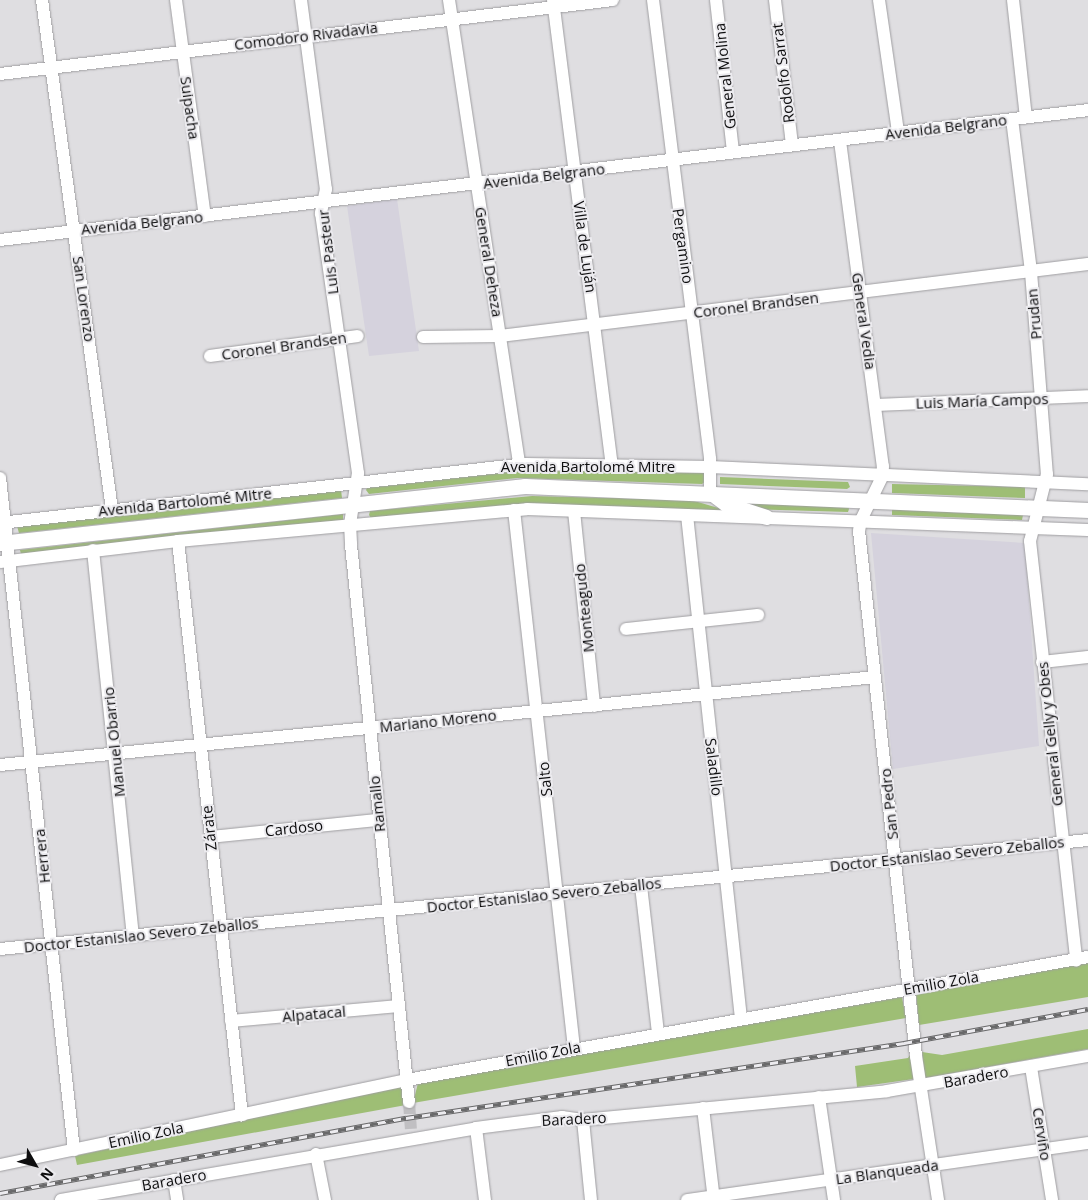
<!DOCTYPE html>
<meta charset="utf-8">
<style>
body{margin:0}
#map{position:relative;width:1088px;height:1200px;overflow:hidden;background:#dfdee1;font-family:"Open Sans",sans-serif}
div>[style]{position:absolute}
.built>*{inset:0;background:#d5d2dd}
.green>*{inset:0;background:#9ebe75}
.minor-tunnel>*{height:12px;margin-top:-6px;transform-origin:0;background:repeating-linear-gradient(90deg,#c0bfc2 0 12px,transparent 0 18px)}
.roads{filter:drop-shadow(0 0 1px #9f9ea1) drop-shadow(0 0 1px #9f9ea1)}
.minor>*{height:12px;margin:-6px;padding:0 6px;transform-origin:6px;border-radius:6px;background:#fff}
.major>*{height:15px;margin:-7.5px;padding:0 7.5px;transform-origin:7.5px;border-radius:7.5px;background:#fff}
.rail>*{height:4.5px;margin-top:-2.25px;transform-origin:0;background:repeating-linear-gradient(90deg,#ecebef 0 8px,#69696a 0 16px);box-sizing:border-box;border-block:1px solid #69696a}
span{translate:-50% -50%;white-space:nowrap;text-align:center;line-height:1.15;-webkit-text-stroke:4px #ecebef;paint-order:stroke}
.street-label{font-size:15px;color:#0e0e0f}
.north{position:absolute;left:10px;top:1140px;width:50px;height:50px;-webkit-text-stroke:4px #ecebef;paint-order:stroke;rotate:128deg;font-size:14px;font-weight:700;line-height:20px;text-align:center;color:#0e0e0f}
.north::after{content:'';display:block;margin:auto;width:18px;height:22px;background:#0e0e0f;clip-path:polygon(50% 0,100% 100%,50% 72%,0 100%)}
</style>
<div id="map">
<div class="built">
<div style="clip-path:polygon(397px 199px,419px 351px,369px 356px,347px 206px)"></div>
<div style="clip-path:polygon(871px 533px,1025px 543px,1039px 746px,893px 769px)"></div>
</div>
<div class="green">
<div style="clip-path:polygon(613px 469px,704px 473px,705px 482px,702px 484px,517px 478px,369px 494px,366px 490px,367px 488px,518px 471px)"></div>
<div style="clip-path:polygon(720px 477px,848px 482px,850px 487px,847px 489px,720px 484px)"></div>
<div style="clip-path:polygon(892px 484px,1025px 487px,1025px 498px,892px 493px)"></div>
<div style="clip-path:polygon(341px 490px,342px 498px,19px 533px,17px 526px)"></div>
<div style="clip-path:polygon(532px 496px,691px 500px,732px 512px,566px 506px,371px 518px,369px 515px,370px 511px)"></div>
<div style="clip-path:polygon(727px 500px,848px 506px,849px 509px,848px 512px,749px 509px)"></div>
<div style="clip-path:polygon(892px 509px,946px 512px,1023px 515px,1022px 520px,892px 515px)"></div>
<div style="clip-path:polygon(343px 514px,343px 520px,21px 554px,20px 550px)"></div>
<div style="clip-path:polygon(1088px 963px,1088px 997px,919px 1025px,916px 994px)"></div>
<div style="clip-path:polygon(902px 997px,906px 1018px,413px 1103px,418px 1083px)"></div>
<div style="clip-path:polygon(1088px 1029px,1088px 1049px,925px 1078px,922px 1052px,942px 1055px)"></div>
<div style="clip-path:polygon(911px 1053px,914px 1079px,857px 1087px,855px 1066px,908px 1058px)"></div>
<div style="clip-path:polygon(401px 1086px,406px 1105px,77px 1165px,75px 1156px)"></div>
</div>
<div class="minor-tunnel">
<div style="left:409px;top:1102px;width:27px;rotate:86deg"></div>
</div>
<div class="roads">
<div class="minor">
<div style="left:42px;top:0;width:515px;rotate:82.18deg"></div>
<div style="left:176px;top:0;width:218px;rotate:82.4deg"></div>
<div style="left:301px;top:0;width:191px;rotate:82.5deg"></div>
<div style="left:326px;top:189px;width:25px;rotate:102deg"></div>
<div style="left:321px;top:213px;width:263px;rotate:81.9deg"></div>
<div style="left:358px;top:473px;width:52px;rotate:98.9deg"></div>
<div style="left:350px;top:524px;width:21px;rotate:87deg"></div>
<div style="left:351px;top:545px;width:560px;rotate:84.06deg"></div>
<div style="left:449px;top:0;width:470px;rotate:81.4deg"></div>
<div style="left:553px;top:0;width:469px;rotate:82.8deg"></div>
<div style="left:653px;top:0;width:463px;rotate:82.9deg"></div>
<div style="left:710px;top:459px;width:33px;rotate:90deg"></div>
<div style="left:716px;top:0;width:153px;rotate:83.6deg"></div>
<div style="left:775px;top:0;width:146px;rotate:83.3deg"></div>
<div style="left:879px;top:0;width:133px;rotate:81.8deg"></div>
<div style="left:1013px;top:0;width:118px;rotate:83.7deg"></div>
<div style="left:0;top:74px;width:617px;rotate:-6.88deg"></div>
<div style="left:1012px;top:119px;width:154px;rotate:82.9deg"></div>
<div style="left:1031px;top:272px;width:203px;rotate:85.5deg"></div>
<div style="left:1047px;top:474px;width:69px;rotate:104.2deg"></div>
<div style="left:1030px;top:541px;width:422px;rotate:83.7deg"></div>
<div style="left:840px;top:141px;width:328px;rotate:82.5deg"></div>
<div style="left:883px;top:466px;width:11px;rotate:95deg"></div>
<div style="left:882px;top:477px;width:48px;rotate:116deg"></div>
<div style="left:861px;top:520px;width:11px;rotate:100deg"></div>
<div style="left:859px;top:531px;width:528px;rotate:83.8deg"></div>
<div style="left:916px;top:1056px;width:146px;rotate:81.3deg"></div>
<div style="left:0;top:240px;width:1096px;rotate:-6.81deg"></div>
<div style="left:423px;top:337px;width:77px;rotate:-0.7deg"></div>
<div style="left:500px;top:336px;width:592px;rotate:-6.98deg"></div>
<div style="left:210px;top:356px;width:149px;rotate:-7.7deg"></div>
<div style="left:876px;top:405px;width:212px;rotate:-2.4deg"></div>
<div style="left:0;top:478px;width:676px;rotate:83.72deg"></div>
<div style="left:514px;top:510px;width:541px;rotate:83.64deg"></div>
<div style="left:574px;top:511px;width:196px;rotate:84.1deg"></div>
<div style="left:687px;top:515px;width:507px;rotate:83.88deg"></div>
<div style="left:0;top:523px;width:529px;rotate:-6.4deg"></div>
<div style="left:526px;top:464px;width:184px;rotate:0.9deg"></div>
<div style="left:710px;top:467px;width:378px;rotate:2.6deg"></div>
<div style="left:178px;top:541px;width:578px;rotate:83.64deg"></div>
<div style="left:93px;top:550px;width:387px;rotate:84.1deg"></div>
<div style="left:0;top:562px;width:179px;rotate:-6.7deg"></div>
<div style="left:178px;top:541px;width:350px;rotate:-5.2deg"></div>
<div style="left:527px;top:509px;width:561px;rotate:2.14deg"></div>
<div style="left:626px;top:629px;width:133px;rotate:-6.1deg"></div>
<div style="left:1042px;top:662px;width:46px;rotate:-6.2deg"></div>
<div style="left:0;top:765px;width:879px;rotate:-5.74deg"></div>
<div style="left:210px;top:837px;width:169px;rotate:-5.8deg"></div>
<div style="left:641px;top:886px;width:148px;rotate:83.4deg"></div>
<div style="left:0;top:949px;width:1093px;rotate:-5.72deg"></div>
<div style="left:231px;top:1021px;width:168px;rotate:-5.1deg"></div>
<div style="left:1031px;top:1067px;width:135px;rotate:81deg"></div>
<div style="left:819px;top:1097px;width:104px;rotate:81.7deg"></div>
<div style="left:703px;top:1108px;width:93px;rotate:83.2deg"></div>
<div style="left:583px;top:1120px;width:80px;rotate:84.3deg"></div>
<div style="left:476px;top:1128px;width:73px;rotate:82.9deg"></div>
<div style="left:316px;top:1154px;width:47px;rotate:78.9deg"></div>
<div style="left:0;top:1165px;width:416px;rotate:-11.8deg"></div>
<div style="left:407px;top:1080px;width:692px;rotate:-10.24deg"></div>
<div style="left:174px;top:1180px;width:20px;rotate:81deg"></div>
<div style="left:61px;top:1200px;width:421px;rotate:-9.8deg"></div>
<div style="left:476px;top:1128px;width:87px;rotate:-7.3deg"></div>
<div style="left:562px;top:1117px;width:21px;rotate:8deg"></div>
<div style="left:583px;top:1120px;width:305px;rotate:-5.4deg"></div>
<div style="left:887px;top:1091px;width:204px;rotate:-9.9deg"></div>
<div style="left:687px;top:1200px;width:405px;rotate:-8.1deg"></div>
</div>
<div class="major">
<div style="left:710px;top:492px;width:20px;rotate:37deg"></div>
<div style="left:726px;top:504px;width:42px;rotate:18deg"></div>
<div style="left:0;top:543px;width:528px;rotate:-6.2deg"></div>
<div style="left:525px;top:486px;width:564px;rotate:2.44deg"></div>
</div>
</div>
<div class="rail">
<div style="left:0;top:1193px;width:413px;rotate:-10.5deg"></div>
<div style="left:406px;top:1118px;width:504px;rotate:-8.56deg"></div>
<div style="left:904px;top:1043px;width:187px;rotate:-10.5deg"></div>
</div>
<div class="street-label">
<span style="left:306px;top:36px;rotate:-7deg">Comodoro Rivadavia</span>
<span style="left:783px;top:73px;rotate:-97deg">Rodolfo Sarrat</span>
<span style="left:725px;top:76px;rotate:-96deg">General Molina</span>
<span style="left:190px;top:108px;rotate:82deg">Suipacha</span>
<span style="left:946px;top:127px;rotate:-7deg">Avenida Belgrano</span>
<span style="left:544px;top:176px;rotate:-7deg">Avenida Belgrano</span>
<span style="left:142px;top:223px;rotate:-6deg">Avenida Belgrano</span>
<span style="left:683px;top:246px;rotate:82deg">Pergamino</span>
<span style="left:585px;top:247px;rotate:82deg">Villa de Luján</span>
<span style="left:328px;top:252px;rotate:-97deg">Luis Pasteur</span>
<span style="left:489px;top:262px;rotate:81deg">General Deheza</span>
<span style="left:84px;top:299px;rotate:82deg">San Lorenzo</span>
<span style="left:756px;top:305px;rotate:-7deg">Coronel Brandsen</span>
<span style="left:1034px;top:314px;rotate:-95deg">Prudan</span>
<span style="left:864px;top:321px;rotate:82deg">General Vedia</span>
<span style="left:284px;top:346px;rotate:-8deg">Coronel Brandsen</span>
<span style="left:982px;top:401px;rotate:-2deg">Luis María Campos</span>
<span style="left:588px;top:467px">Avenida Bartolomé Mitre</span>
<span style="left:185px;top:502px;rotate:-6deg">Avenida Bartolomé Mitre</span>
<span style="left:584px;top:608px;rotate:-96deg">Monteagudo</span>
<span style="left:438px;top:721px;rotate:-6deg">Mariano Moreno</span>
<span style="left:1050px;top:734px;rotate:-96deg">General Gelly y Obes</span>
<span style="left:114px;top:742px;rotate:-96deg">Manuel Obarrio</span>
<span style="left:714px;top:767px;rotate:83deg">Saladillo</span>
<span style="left:545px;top:779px;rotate:-96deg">Salto</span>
<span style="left:377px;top:804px;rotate:-96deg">Ramallo</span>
<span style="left:889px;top:804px;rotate:-96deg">San Pedro</span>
<span style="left:209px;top:828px;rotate:-96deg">Zárate</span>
<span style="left:294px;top:828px;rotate:-6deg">Cardoso</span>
<span style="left:947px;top:854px;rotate:-6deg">Doctor Estanislao Severo Zeballos</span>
<span style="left:42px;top:856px;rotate:-96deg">Herrera</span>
<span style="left:544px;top:895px;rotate:-6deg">Doctor Estanislao Severo Zeballos</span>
<span style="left:141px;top:935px;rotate:-6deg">Doctor Estanislao Severo Zeballos</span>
<span style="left:941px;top:983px;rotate:-10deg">Emilio Zola</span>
<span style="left:314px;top:1014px;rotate:-5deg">Alpatacal</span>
<span style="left:543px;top:1054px;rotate:-11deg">Emilio Zola</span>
<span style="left:976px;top:1077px;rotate:-10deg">Baradero</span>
<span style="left:574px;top:1119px;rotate:-3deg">Baradero</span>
<span style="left:1042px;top:1134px;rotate:81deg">Cerviño</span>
<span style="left:146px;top:1135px;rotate:-12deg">Emilio Zola</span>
<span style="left:887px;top:1172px;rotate:-8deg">La Blanqueada</span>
<span style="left:174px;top:1180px;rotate:-10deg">Baradero</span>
</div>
<div class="north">N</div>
</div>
